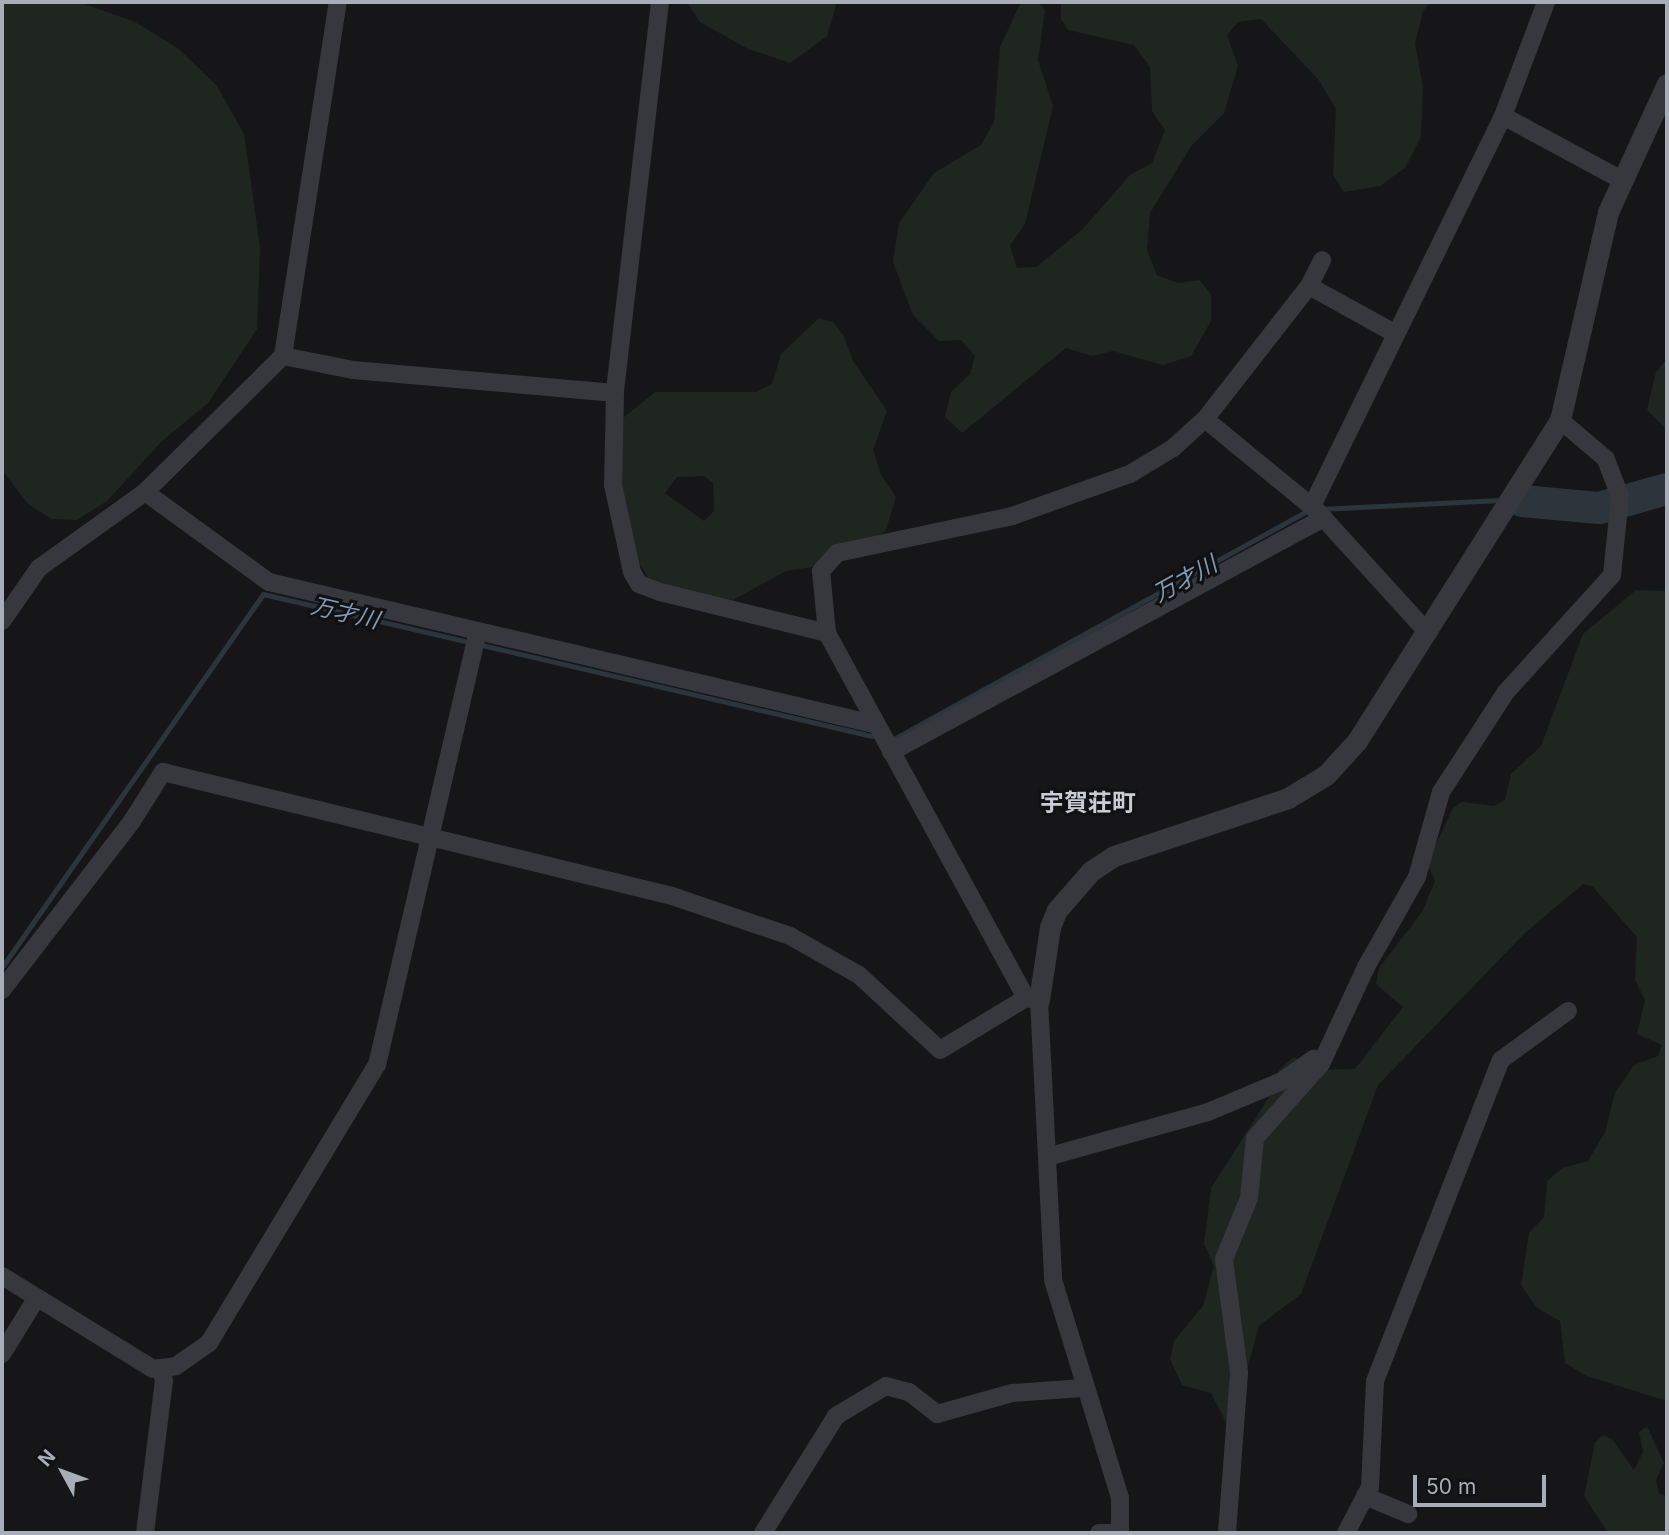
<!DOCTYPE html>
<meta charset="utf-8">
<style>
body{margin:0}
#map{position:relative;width:1669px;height:1535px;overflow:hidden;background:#161618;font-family:Inter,"Noto Sans JP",sans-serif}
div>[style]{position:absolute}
.green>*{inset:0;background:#1e261f}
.stream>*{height:5px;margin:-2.5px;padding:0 2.5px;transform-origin:2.5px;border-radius:2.5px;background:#2c353c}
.river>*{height:32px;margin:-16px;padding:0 16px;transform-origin:16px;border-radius:16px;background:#2c353c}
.minor>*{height:18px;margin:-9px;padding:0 9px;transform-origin:9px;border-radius:9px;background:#37383d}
.tertiary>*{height:21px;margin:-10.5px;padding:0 10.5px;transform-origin:10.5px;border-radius:10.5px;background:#37383d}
span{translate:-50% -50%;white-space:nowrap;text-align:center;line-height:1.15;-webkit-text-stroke:6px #111113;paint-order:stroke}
.water-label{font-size:23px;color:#7f9bb3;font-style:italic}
.quarter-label{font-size:24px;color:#c9ccd4;font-weight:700}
.frame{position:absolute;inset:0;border:4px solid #a8adb8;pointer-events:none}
.north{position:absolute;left:28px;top:1437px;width:70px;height:70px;-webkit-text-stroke:5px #111113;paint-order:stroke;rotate:311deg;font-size:19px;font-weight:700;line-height:28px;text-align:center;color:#a8adb8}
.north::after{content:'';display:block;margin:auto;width:24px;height:32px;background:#a8adb8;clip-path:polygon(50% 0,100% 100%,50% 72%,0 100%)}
.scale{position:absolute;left:1413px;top:1475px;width:133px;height:32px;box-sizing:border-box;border:4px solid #a8adb8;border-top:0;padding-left:9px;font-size:21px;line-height:24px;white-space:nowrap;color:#a8adb8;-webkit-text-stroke:5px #111113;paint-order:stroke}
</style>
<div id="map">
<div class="green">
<div style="clip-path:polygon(2px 2px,82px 3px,135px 22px,179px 49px,217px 86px,244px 134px,260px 247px,257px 329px,208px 403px,162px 441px,107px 501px,77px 520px,52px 519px,28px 504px,2px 470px)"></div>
<div style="clip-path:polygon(687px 2px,837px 2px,827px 36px,790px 63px,748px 49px,700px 22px)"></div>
<div style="clip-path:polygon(1021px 2px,1039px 2px,1045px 10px,1038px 60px,1053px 106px,1025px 224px,1010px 246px,1017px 268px,1036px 267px,1082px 230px,1130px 175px,1152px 163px,1165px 130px,1152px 111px,1150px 67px,1134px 45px,1068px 30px,1061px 19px,1061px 2px,1431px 2px,1423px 11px,1415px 43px,1423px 87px,1421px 137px,1405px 168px,1380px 186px,1344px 192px,1333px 175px,1336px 109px,1318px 79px,1261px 19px,1238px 22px,1227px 35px,1238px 66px,1224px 113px,1192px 145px,1150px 213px,1147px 250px,1157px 275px,1178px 283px,1199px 280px,1211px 294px,1211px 321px,1191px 356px,1163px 365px,1113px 351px,1092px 356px,1066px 348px,962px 433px,945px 417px,951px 392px,970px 374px,975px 356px,961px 340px,939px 341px,913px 315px,893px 262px,899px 223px,934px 173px,981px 145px,994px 122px,1000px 47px)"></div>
<div style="clip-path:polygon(evenodd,819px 318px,833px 322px,844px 336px,853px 361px,887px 411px,873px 450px,881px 475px,896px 497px,886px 530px,878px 537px,841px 544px,812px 567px,786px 571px,733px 600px,684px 594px,649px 579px,631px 549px,618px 464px,623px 418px,655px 392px,756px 392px,772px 384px,781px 354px,819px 318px,704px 476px,713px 483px,714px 511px,704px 521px,665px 493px,677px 477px,704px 476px)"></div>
<div style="clip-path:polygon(1667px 359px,1667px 430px,1647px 410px,1656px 372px)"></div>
<div style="clip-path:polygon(1636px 590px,1667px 591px,1667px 1401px,1587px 1376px,1565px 1363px,1560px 1321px,1537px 1308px,1521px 1285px,1529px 1233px,1544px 1217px,1547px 1181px,1563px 1168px,1588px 1161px,1605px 1132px,1615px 1093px,1634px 1065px,1658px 1056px,1662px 1045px,1637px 1034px,1645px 1000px,1635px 980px,1637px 937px,1593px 887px,1583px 884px,1524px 934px,1378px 1085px,1301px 1294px,1259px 1326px,1230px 1430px,1211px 1393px,1182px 1385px,1170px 1359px,1174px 1341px,1203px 1306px,1214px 1266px,1204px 1244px,1211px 1188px,1273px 1091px,1279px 1070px,1294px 1057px,1317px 1070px,1355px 1069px,1403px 1007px,1376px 984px,1379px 968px,1422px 912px,1435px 881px,1429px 867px,1435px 846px,1453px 808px,1462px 802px,1494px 806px,1505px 800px,1511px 774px,1541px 746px,1583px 634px)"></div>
<div style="clip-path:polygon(1647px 1426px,1664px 1463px,1656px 1480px,1659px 1493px,1667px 1497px,1667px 1533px,1608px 1533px,1584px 1496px,1595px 1443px,1603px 1435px,1612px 1439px,1634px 1470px,1643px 1452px,1639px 1432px)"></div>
</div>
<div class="stream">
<div style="left:1319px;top:509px;width:182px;rotate:-2.8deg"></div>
<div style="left:892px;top:740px;width:476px;rotate:-28.9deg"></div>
<div style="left:2px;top:967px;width:455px;rotate:-55deg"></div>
<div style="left:263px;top:594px;width:625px;rotate:13.13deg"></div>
</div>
<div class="river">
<div style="left:1522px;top:501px;width:77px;rotate:5.2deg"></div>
<div style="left:1599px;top:508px;width:71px;rotate:-15.6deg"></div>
</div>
<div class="minor">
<div style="left:660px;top:2px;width:394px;rotate:96.6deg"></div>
<div style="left:615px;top:393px;width:92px;rotate:91.2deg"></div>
<div style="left:613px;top:485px;width:89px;rotate:77.7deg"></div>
<div style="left:632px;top:572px;width:14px;rotate:60deg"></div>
<div style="left:639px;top:584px;width:22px;rotate:21deg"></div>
<div style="left:660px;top:592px;width:172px;rotate:13.8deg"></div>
<div style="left:827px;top:633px;width:416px;rotate:61.4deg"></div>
<div style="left:1503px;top:116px;width:135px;rotate:28.3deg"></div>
<div style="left:1309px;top:286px;width:29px;rotate:-63deg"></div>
<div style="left:1396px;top:334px;width:99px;rotate:-151.1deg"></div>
<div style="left:1309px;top:286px;width:169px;rotate:128deg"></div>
<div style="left:1205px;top:419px;width:145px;rotate:39.4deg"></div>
<div style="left:1317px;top:511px;width:165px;rotate:47.7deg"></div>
<div style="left:283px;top:356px;width:71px;rotate:11.3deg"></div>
<div style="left:353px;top:370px;width:263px;rotate:5deg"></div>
<div style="left:145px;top:492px;width:153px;rotate:36deg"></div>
<div style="left:269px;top:582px;width:621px;rotate:13.21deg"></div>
<div style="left:1312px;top:506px;width:434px;rotate:-63.9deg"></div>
<div style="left:1503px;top:116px;width:122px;rotate:-69.3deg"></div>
<div style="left:2px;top:621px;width:65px;rotate:-55.1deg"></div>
<div style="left:39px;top:568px;width:130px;rotate:-35.6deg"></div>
<div style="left:145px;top:492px;width:194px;rotate:-44.6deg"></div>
<div style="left:283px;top:356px;width:358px;rotate:-81.2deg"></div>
<div style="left:827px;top:633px;width:62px;rotate:-95.5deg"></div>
<div style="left:821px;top:571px;width:24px;rotate:-48deg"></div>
<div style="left:837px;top:553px;width:179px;rotate:-11.9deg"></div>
<div style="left:1012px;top:516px;width:125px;rotate:-19.6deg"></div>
<div style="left:1130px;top:474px;width:50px;rotate:-31.2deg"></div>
<div style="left:1173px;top:448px;width:43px;rotate:-42.2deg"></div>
<div style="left:891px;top:752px;width:492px;rotate:-28.4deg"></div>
<div style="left:2px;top:990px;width:213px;rotate:-52.4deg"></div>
<div style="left:132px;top:821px;width:58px;rotate:-57.7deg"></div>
<div style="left:163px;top:772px;width:524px;rotate:13.69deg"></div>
<div style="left:672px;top:896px;width:125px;rotate:18.7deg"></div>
<div style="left:790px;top:936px;width:79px;rotate:29.5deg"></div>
<div style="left:859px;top:975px;width:110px;rotate:42.8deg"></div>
<div style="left:940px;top:1050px;width:100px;rotate:-31.2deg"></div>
<div style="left:1026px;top:998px;width:13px;rotate:9deg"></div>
<div style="left:1039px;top:1000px;width:280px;rotate:87.1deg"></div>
<div style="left:1053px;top:1280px;width:228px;rotate:72.9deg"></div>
<div style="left:1120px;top:1498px;width:35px;rotate:90deg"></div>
<div style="left:1047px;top:1157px;width:167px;rotate:-15.6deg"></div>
<div style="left:1208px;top:1112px;width:80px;rotate:-22.7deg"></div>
<div style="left:1282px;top:1081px;width:39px;rotate:-35deg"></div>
<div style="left:2px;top:1276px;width:177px;rotate:31.6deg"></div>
<div style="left:153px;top:1369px;width:23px;rotate:-7deg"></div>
<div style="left:176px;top:1366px;width:40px;rotate:-34.9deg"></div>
<div style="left:209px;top:1343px;width:325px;rotate:-58.9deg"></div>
<div style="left:377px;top:1065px;width:445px;rotate:-76.9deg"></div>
<div style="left:2px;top:1354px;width:65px;rotate:-58.3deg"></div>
<div style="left:1365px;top:1496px;width:47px;rotate:22.7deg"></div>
<div style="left:145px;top:1533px;width:153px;rotate:-82.9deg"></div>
<div style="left:164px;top:1381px;width:11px;rotate:-105deg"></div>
<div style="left:763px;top:1533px;width:138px;rotate:-58deg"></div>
<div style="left:836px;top:1416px;width:58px;rotate:-31deg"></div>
<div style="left:886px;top:1386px;width:24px;rotate:15deg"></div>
<div style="left:909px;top:1392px;width:36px;rotate:38deg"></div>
<div style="left:937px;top:1414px;width:78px;rotate:-15.6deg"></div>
<div style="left:1012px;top:1393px;width:71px;rotate:-4deg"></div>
<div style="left:1099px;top:1533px;width:17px"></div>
<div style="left:1227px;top:1533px;width:161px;rotate:-85.7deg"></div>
<div style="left:1239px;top:1372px;width:114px;rotate:-97.6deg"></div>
<div style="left:1224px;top:1259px;width:66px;rotate:-67.7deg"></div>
<div style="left:1249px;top:1198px;width:60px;rotate:-84.3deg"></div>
<div style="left:1255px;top:1138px;width:99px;rotate:-48.3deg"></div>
<div style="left:1321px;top:1064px;width:107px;rotate:-65.1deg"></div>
<div style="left:1366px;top:967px;width:103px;rotate:-60.5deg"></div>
<div style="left:1417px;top:877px;width:88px;rotate:-74.2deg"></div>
<div style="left:1441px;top:792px;width:119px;rotate:-57deg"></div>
<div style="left:1506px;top:692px;width:158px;rotate:-47.8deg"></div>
<div style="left:1612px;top:575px;width:79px;rotate:-84.2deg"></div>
<div style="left:1620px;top:496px;width:40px;rotate:-111deg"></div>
<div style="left:1606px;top:459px;width:60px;rotate:-139.7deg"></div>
<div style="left:1346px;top:1533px;width:52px;rotate:-62.4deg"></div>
<div style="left:1370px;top:1487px;width:106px;rotate:-87.3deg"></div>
<div style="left:1375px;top:1381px;width:345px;rotate:-68.6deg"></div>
<div style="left:1501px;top:1060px;width:83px;rotate:-36.2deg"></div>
</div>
<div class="tertiary">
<div style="left:1039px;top:1000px;width:74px;rotate:-81.4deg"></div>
<div style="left:1050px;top:927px;width:18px;rotate:-68deg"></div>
<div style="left:1057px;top:910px;width:52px;rotate:-48.9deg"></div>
<div style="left:1091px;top:871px;width:27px;rotate:-33deg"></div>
<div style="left:1114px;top:856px;width:183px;rotate:-18.4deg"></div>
<div style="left:1288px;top:798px;width:44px;rotate:-31.2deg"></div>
<div style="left:1326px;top:775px;width:46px;rotate:-47.6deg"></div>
<div style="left:1357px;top:741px;width:380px;rotate:-57.7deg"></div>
<div style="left:1560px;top:420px;width:213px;rotate:-77deg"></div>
<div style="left:1608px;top:212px;width:141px;rotate:-65.3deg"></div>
</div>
<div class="water-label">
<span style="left:1185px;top:579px;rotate:-29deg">万才川</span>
<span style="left:345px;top:613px;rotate:13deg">万才川</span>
</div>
<div class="quarter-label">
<span style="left:1088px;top:803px">宇賀荘町</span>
</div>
<div class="frame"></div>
<div class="north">N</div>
<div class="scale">50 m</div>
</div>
